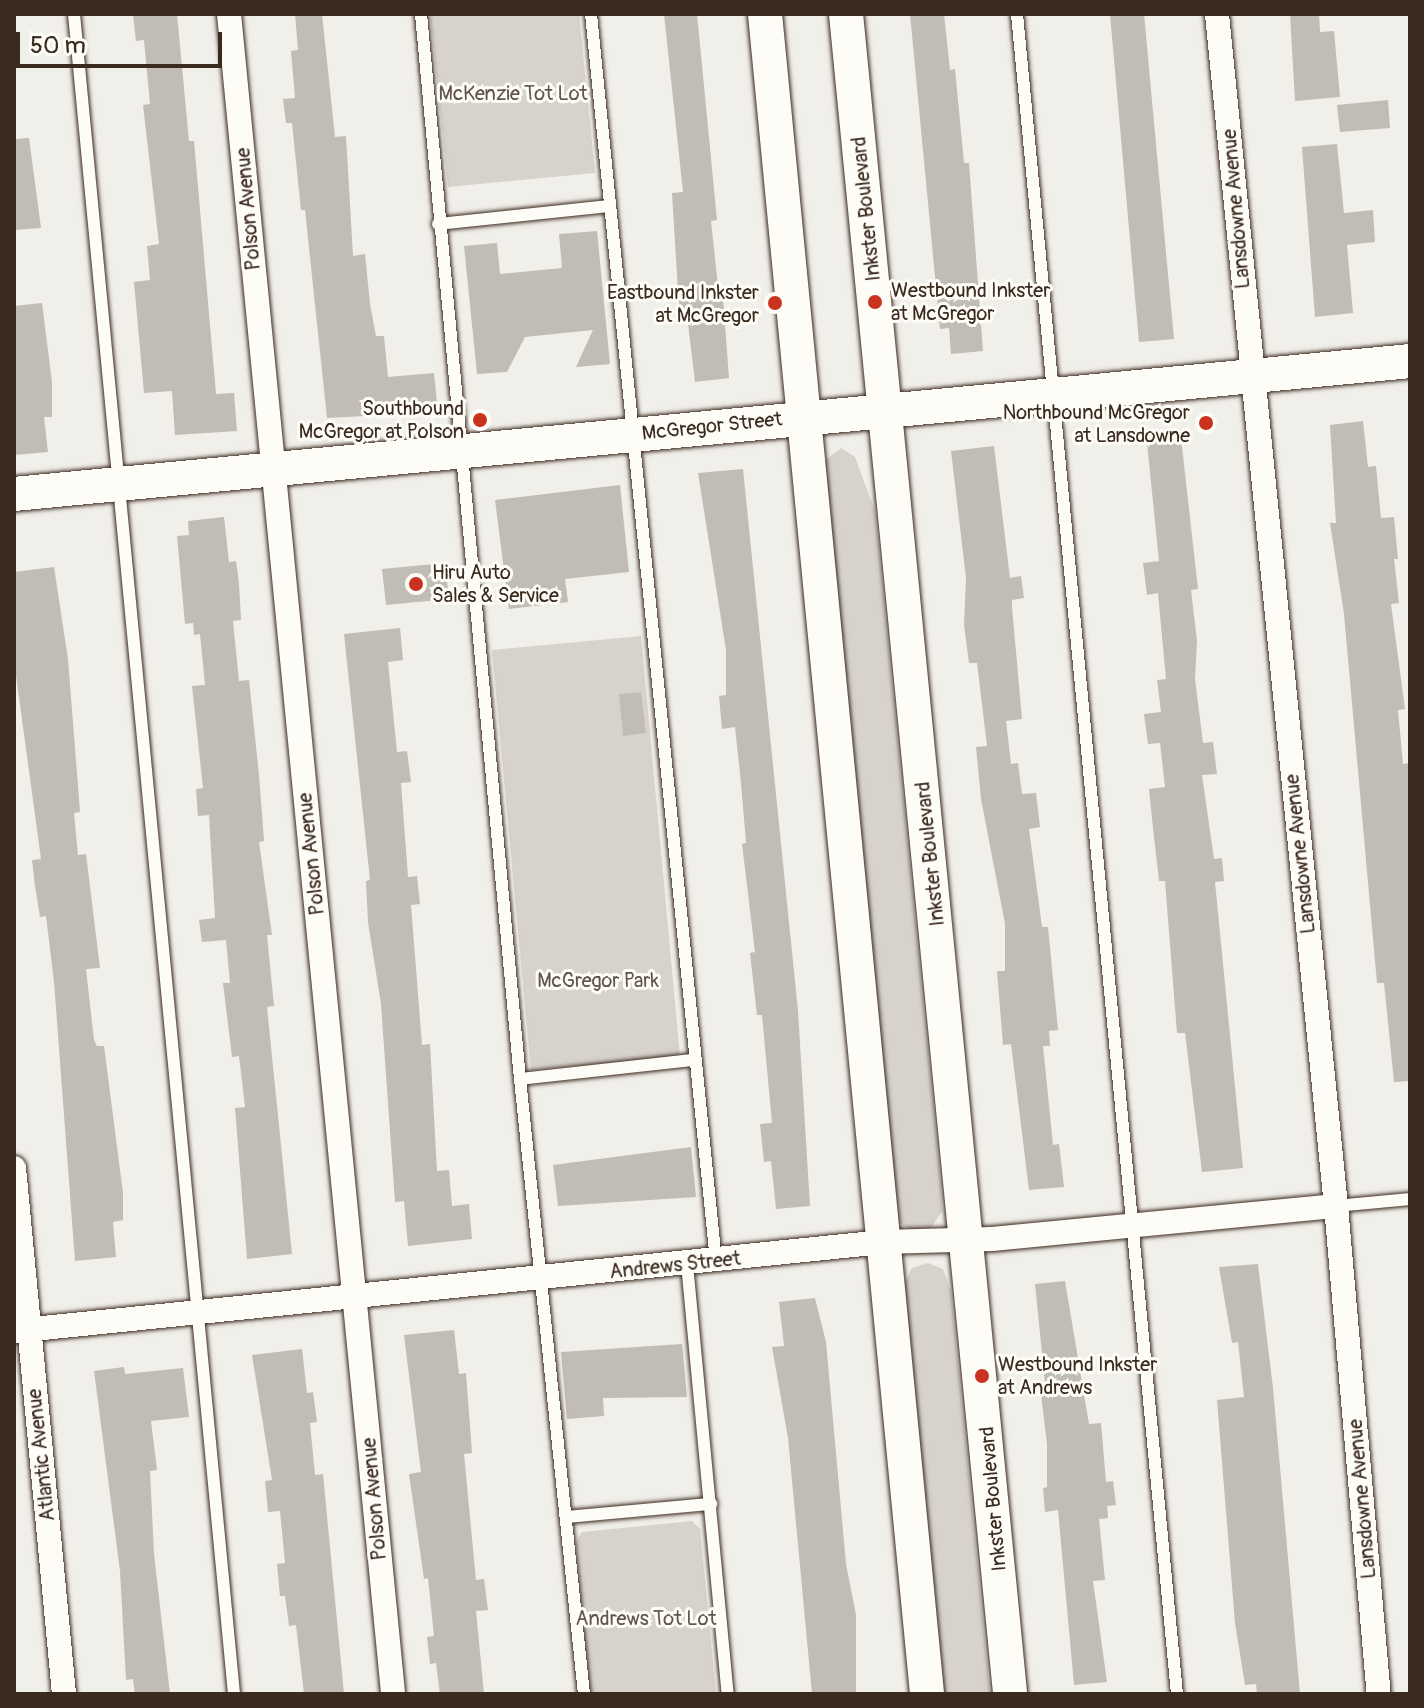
<!DOCTYPE html>
<style>
body{margin:0}
#map{position:relative;width:1424px;height:1708px;overflow:hidden;background:#f1efea;font-family:Pangolin,sans-serif}
div>[style]{position:absolute}
.green>*{inset:0;background:#d7d2cc}
.building>*{inset:0;background:#c1bcb4}
.roads{filter:drop-shadow(0 0 2px #3b2a1e) drop-shadow(0 0 2px #3b2a1e)}
.service>*{height:12px;margin:-6px;padding:0 6px;transform-origin:6px;border-radius:6px;background:#fdfcf7}
.minor>*{height:24px;margin:-12px;padding:0 12px;transform-origin:12px;border-radius:12px;background:#fdfcf7}
.secondary>*{height:34px;margin:-17px;padding:0 17px;transform-origin:17px;border-radius:17px;background:#fdfcf7}
.dots>*{width:22px;height:22px;translate:-50% -50%;box-sizing:border-box;border:4px solid #fdfcf7;border-radius:50%}
span{translate:-50% -50%;white-space:nowrap;text-align:center;line-height:1.15;-webkit-text-stroke:6px #fdfcf7;paint-order:stroke}
.park-label{font-size:20px;color:#62544a}
.street-label{font-size:20px;color:#3b2a1e}
.poi-label{font-size:20px;color:#3b2a1e}
.left{translate:0 -50%;text-align:left}
.right{translate:-100% -50%;text-align:right}
.frame{position:absolute;inset:0;border:16px solid #3b2a1e;pointer-events:none}
.scale{position:absolute;left:16px;top:32px;width:206px;height:36px;box-sizing:border-box;border:4px solid #3b2a1e;border-top:0;padding-left:10px;font-size:24px;line-height:28px;white-space:nowrap;color:#3b2a1e;-webkit-text-stroke:6px #fdfcf7;paint-order:stroke}
</style>
<div id="map">
<div class="green">
<div style="clip-path:polygon(430px 14px,579px 14px,595px 173px,448px 187px)"></div>
<div style="clip-path:polygon(841px 448px,855px 457px,875px 511px,941px 1187px,942px 1211px,929px 1231px,916px 1232px,896px 1221px,824px 461px)"></div>
<div style="clip-path:polygon(641px 636px,680px 1056px,531px 1070px,492px 650px)"></div>
<div style="clip-path:polygon(928px 1263px,943px 1269px,951px 1292px,990px 1694px,944px 1694px,903px 1286px,912px 1268px)"></div>
<div style="clip-path:polygon(692px 1521px,700px 1529px,716px 1694px,590px 1694px,576px 1542px,582px 1532px)"></div>
</div>
<div class="building">
<div style="clip-path:polygon(133px 14px,177px 14px,189px 141px,194px 141px,216px 394px,234px 393px,237px 431px,175px 435px,172px 391px,144px 393px,134px 282px,150px 280px,147px 246px,159px 244px,143px 105px,150px 104px,144px 40px,136px 41px)"></div>
<div style="clip-path:polygon(295px 14px,322px 14px,335px 137px,346px 136px,353px 256px,365px 254px,370px 304px,376px 336px,384px 336px,388px 377px,434px 373px,438px 412px,327px 418px,305px 210px,301px 210px,292px 123px,286px 123px,283px 99px,295px 98px,291px 51px,298px 50px)"></div>
<div style="clip-path:polygon(664px 14px,697px 14px,717px 220px,711px 221px,718px 286px,722px 286px,729px 378px,695px 382px,688px 324px,680px 324px,672px 193px,683px 192px)"></div>
<div style="clip-path:polygon(910px 14px,944px 14px,950px 70px,955px 69px,964px 163px,969px 163px,983px 351px,951px 354px,949px 328px,940px 329px)"></div>
<div style="clip-path:polygon(1110px 14px,1144px 14px,1174px 339px,1139px 342px)"></div>
<div style="clip-path:polygon(1290px 14px,1319px 14px,1320px 32px,1334px 31px,1340px 97px,1295px 101px)"></div>
<div style="clip-path:polygon(1388px 100px,1390px 128px,1340px 132px,1337px 105px)"></div>
<div style="clip-path:polygon(29px 138px,41px 228px,14px 230px,14px 139px)"></div>
<div style="clip-path:polygon(1337px 144px,1344px 213px,1373px 210px,1375px 242px,1347px 245px,1353px 313px,1315px 317px,1302px 147px)"></div>
<div style="clip-path:polygon(597px 231px,610px 364px,576px 367px,593px 330px,525px 337px,507px 372px,477px 374px,464px 246px,497px 243px,500px 274px,562px 268px,559px 234px)"></div>
<div style="clip-path:polygon(42px 303px,52px 382px,52px 417px,44px 417px,48px 452px,14px 455px,14px 306px)"></div>
<div style="clip-path:polygon(1363px 421px,1368px 467px,1376px 466px,1381px 518px,1394px 517px,1398px 559px,1394px 559px,1399px 603px,1391px 604px,1405px 709px,1398px 710px,1403px 764px,1410px 763px,1410px 1081px,1394px 1082px,1384px 983px,1377px 983px,1344px 614px,1330px 523px,1336px 523px,1330px 425px)"></div>
<div style="clip-path:polygon(1180px 429px,1198px 589px,1191px 590px,1197px 641px,1195px 679px,1203px 743px,1213px 742px,1217px 774px,1202px 775px,1214px 859px,1222px 858px,1223px 870px,1224px 881px,1215px 882px,1243px 1168px,1202px 1172px,1185px 1033px,1177px 1033px,1165px 881px,1159px 881px,1153px 828px,1149px 789px,1165px 787px,1160px 743px,1148px 744px,1144px 714px,1161px 712px,1157px 680px,1166px 679px,1158px 593px,1147px 595px,1143px 563px,1159px 561px,1146px 433px)"></div>
<div style="clip-path:polygon(994px 446px,1010px 578px,1021px 576px,1024px 598px,1012px 600px,1012px 607px,1022px 719px,1006px 721px,1011px 764px,1018px 763px,1022px 794px,1036px 793px,1040px 827px,1029px 829px,1042px 927px,1048px 927px,1058px 1030px,1049px 1031px,1050px 1046px,1043px 1046px,1053px 1145px,1059px 1144px,1064px 1187px,1029px 1190px,1011px 1044px,1003px 1045px,997px 971px,1005px 971px,1005px 924px,981px 799px,976px 747px,987px 746px,977px 663px,969px 663px,964px 625px,966px 578px,951px 451px)"></div>
<div style="clip-path:polygon(743px 469px,798px 1011px,810px 1206px,776px 1209px,771px 1161px,764px 1162px,760px 1124px,772px 1123px,762px 1015px,757px 1015px,750px 953px,755px 952px,742px 844px,746px 843px,741px 783px,735px 727px,722px 729px,719px 696px,726px 695px,726px 650px,698px 473px)"></div>
<div style="clip-path:polygon(620px 485px,629px 572px,565px 579px,568px 602px,509px 609px,495px 500px)"></div>
<div style="clip-path:polygon(224px 517px,229px 562px,236px 561px,239px 583px,241px 620px,233px 621px,239px 681px,249px 680px,259px 775px,264px 841px,259px 842px,272px 935px,267px 935px,274px 1006px,267px 1007px,292px 1254px,247px 1259px,235px 1108px,245px 1107px,239px 1056px,232px 1057px,223px 983px,230px 983px,226px 940px,202px 942px,199px 920px,215px 918px,209px 815px,198px 816px,196px 789px,203px 788px,192px 686px,205px 685px,200px 634px,194px 635px,193px 623px,185px 624px,177px 536px,189px 535px,188px 521px)"></div>
<div style="clip-path:polygon(445px 563px,449px 599px,386px 605px,382px 569px)"></div>
<div style="clip-path:polygon(54px 567px,68px 659px,80px 812px,74px 813px,78px 855px,86px 854px,100px 968px,86px 969px,94px 1040px,97px 1046px,104px 1046px,123px 1193px,123px 1220px,113px 1222px,116px 1257px,75px 1261px,54px 982px,46px 916px,40px 917px,35px 886px,32px 860px,41px 859px,14px 661px,14px 572px)"></div>
<div style="clip-path:polygon(400px 628px,403px 660px,388px 662px,397px 752px,407px 751px,411px 782px,401px 783px,408px 877px,417px 876px,420px 904px,411px 905px,422px 1045px,430px 1044px,437px 1171px,449px 1170px,452px 1206px,469px 1204px,472px 1239px,408px 1246px,404px 1201px,395px 1202px,381px 1004px,368px 922px,366px 881px,370px 880px,344px 634px)"></div>
<div style="clip-path:polygon(641px 692px,646px 733px,623px 736px,619px 694px)"></div>
<div style="clip-path:polygon(691px 1147px,696px 1197px,558px 1206px,553px 1165px)"></div>
<div style="clip-path:polygon(1258px 1264px,1273px 1388px,1300px 1694px,1257px 1694px,1256px 1684px,1245px 1685px,1235px 1623px,1217px 1400px,1244px 1397px,1238px 1342px,1232px 1343px,1219px 1267px)"></div>
<div style="clip-path:polygon(1065px 1281px,1089px 1424px,1101px 1423px,1106px 1482px,1113px 1481px,1116px 1505px,1107px 1506px,1108px 1518px,1099px 1519px,1105px 1580px,1093px 1581px,1107px 1682px,1074px 1685px,1058px 1510px,1045px 1512px,1043px 1488px,1047px 1487px,1047px 1444px,1041px 1394px,1046px 1393px,1035px 1284px)"></div>
<div style="clip-path:polygon(815px 1298px,826px 1342px,846px 1564px,856px 1615px,856px 1694px,812px 1694px,788px 1438px,772px 1347px,784px 1346px,779px 1302px)"></div>
<div style="clip-path:polygon(454px 1330px,459px 1374px,466px 1373px,472px 1453px,464px 1454px,476px 1580px,484px 1579px,488px 1610px,476px 1611px,484px 1694px,440px 1694px,436px 1663px,430px 1664px,427px 1637px,434px 1636px,428px 1578px,424px 1579px,409px 1474px,421px 1472px,404px 1335px)"></div>
<div style="clip-path:polygon(682px 1344px,687px 1397px,603px 1398px,604px 1416px,567px 1419px,561px 1352px)"></div>
<div style="clip-path:polygon(302px 1349px,307px 1393px,313px 1392px,317px 1422px,310px 1423px,315px 1475px,323px 1474px,344px 1694px,304px 1694px,296px 1625px,289px 1626px,285px 1596px,280px 1596px,277px 1564px,285px 1563px,280px 1511px,268px 1512px,265px 1481px,272px 1480px,252px 1355px)"></div>
<div style="clip-path:polygon(124px 1367px,125px 1374px,183px 1368px,189px 1417px,151px 1421px,157px 1470px,150px 1471px,154px 1554px,170px 1694px,135px 1694px,133px 1679px,126px 1680px,120px 1571px,94px 1371px)"></div>
</div>
<div class="roads">
<div class="service">
<div style="left:74px;top:14px;width:1688px;rotate:84.56deg"></div>
<div style="left:421px;top:14px;width:1070px;rotate:84.69deg"></div>
<div style="left:520px;top:1079px;width:618px;rotate:84.06deg"></div>
<div style="left:591px;top:14px;width:1253px;rotate:84.28deg"></div>
<div style="left:1017px;top:14px;width:1688px;rotate:84.56deg"></div>
<div style="left:438px;top:224px;width:171px;rotate:-6deg"></div>
<div style="left:520px;top:1079px;width:174px;rotate:-6.3deg"></div>
<div style="left:1336px;top:1206px;width:74px;rotate:-5.4deg"></div>
<div style="left:687px;top:1264px;width:432px;rotate:84.6deg"></div>
<div style="left:567px;top:1517px;width:145px;rotate:-5.2deg"></div>
</div>
<div class="minor">
<div style="left:229px;top:14px;width:1688px;rotate:84.42deg"></div>
<div style="left:1217px;top:14px;width:1198px;rotate:84.3deg"></div>
<div style="left:1336px;top:1206px;width:490px;rotate:85deg"></div>
<div style="left:14px;top:1168px;width:528px;rotate:84.57deg"></div>
<div style="left:14px;top:1331px;width:873px;rotate:-5.85deg"></div>
<div style="left:882px;top:1242px;width:110px;rotate:-1.6deg"></div>
<div style="left:992px;top:1239px;width:346px;rotate:-5.5deg"></div>
</div>
<div class="secondary">
<div style="left:765px;top:14px;width:1688px;rotate:84.49deg"></div>
<div style="left:846px;top:14px;width:1688px;rotate:84.42deg"></div>
<div style="left:14px;top:494px;width:1402px;rotate:-5.44deg"></div>
</div>
</div>
<div class="dots">
<div style="left:875px;top:302px;background:#c8321e"></div>
<div style="left:775px;top:303px;background:#c8321e"></div>
<div style="left:480px;top:420px;background:#c8321e"></div>
<div style="left:1206px;top:423px;background:#c8321e"></div>
<div style="left:416px;top:584px;background:#c8321e"></div>
<div style="left:982px;top:1376px;background:#c8321e"></div>
</div>
<div class="park-label">
<span style="left:513px;top:93px">McKenzie Tot Lot</span>
<span style="left:598px;top:980px">McGregor Park</span>
<span style="left:646px;top:1618px">Andrews Tot Lot</span>
</div>
<div class="street-label">
<span style="left:248px;top:209px;rotate:-95deg">Polson Avenue</span>
<span style="left:866px;top:209px;rotate:-96deg">Inkster Boulevard</span>
<span style="left:1236px;top:209px;rotate:-95deg">Lansdowne Avenue</span>
<span style="left:712px;top:426px;rotate:-6deg">McGregor Street</span>
<span style="left:311px;top:854px;rotate:-96deg">Polson Avenue</span>
<span style="left:930px;top:854px;rotate:-96deg">Inkster Boulevard</span>
<span style="left:1300px;top:854px;rotate:-96deg">Lansdowne Avenue</span>
<span style="left:675px;top:1265px;rotate:-6deg">Andrews Street</span>
<span style="left:41px;top:1455px;rotate:-96deg">Atlantic Avenue</span>
<span style="left:374px;top:1499px;rotate:-95deg">Polson Avenue</span>
<span style="left:993px;top:1499px;rotate:-95deg">Inkster Boulevard</span>
<span style="left:1362px;top:1499px;rotate:-95deg">Lansdowne Avenue</span>
</div>
<div class="poi-label">
<span class="left" style="left:891px;top:302px">Westbound Inkster<br>at McGregor</span>
<span class="right" style="left:759px;top:304px">Eastbound Inkster<br>at McGregor</span>
<span class="right" style="left:464px;top:420px">Southbound<br>McGregor at Polson</span>
<span class="right" style="left:1190px;top:424px">Northbound McGregor<br>at Lansdowne</span>
<span class="left" style="left:432px;top:584px">Hiru Auto<br>Sales &amp; Service</span>
<span class="left" style="left:998px;top:1376px">Westbound Inkster<br>at Andrews</span>
</div>
<div class="frame"></div>
<div class="scale">50 m</div>
</div>
